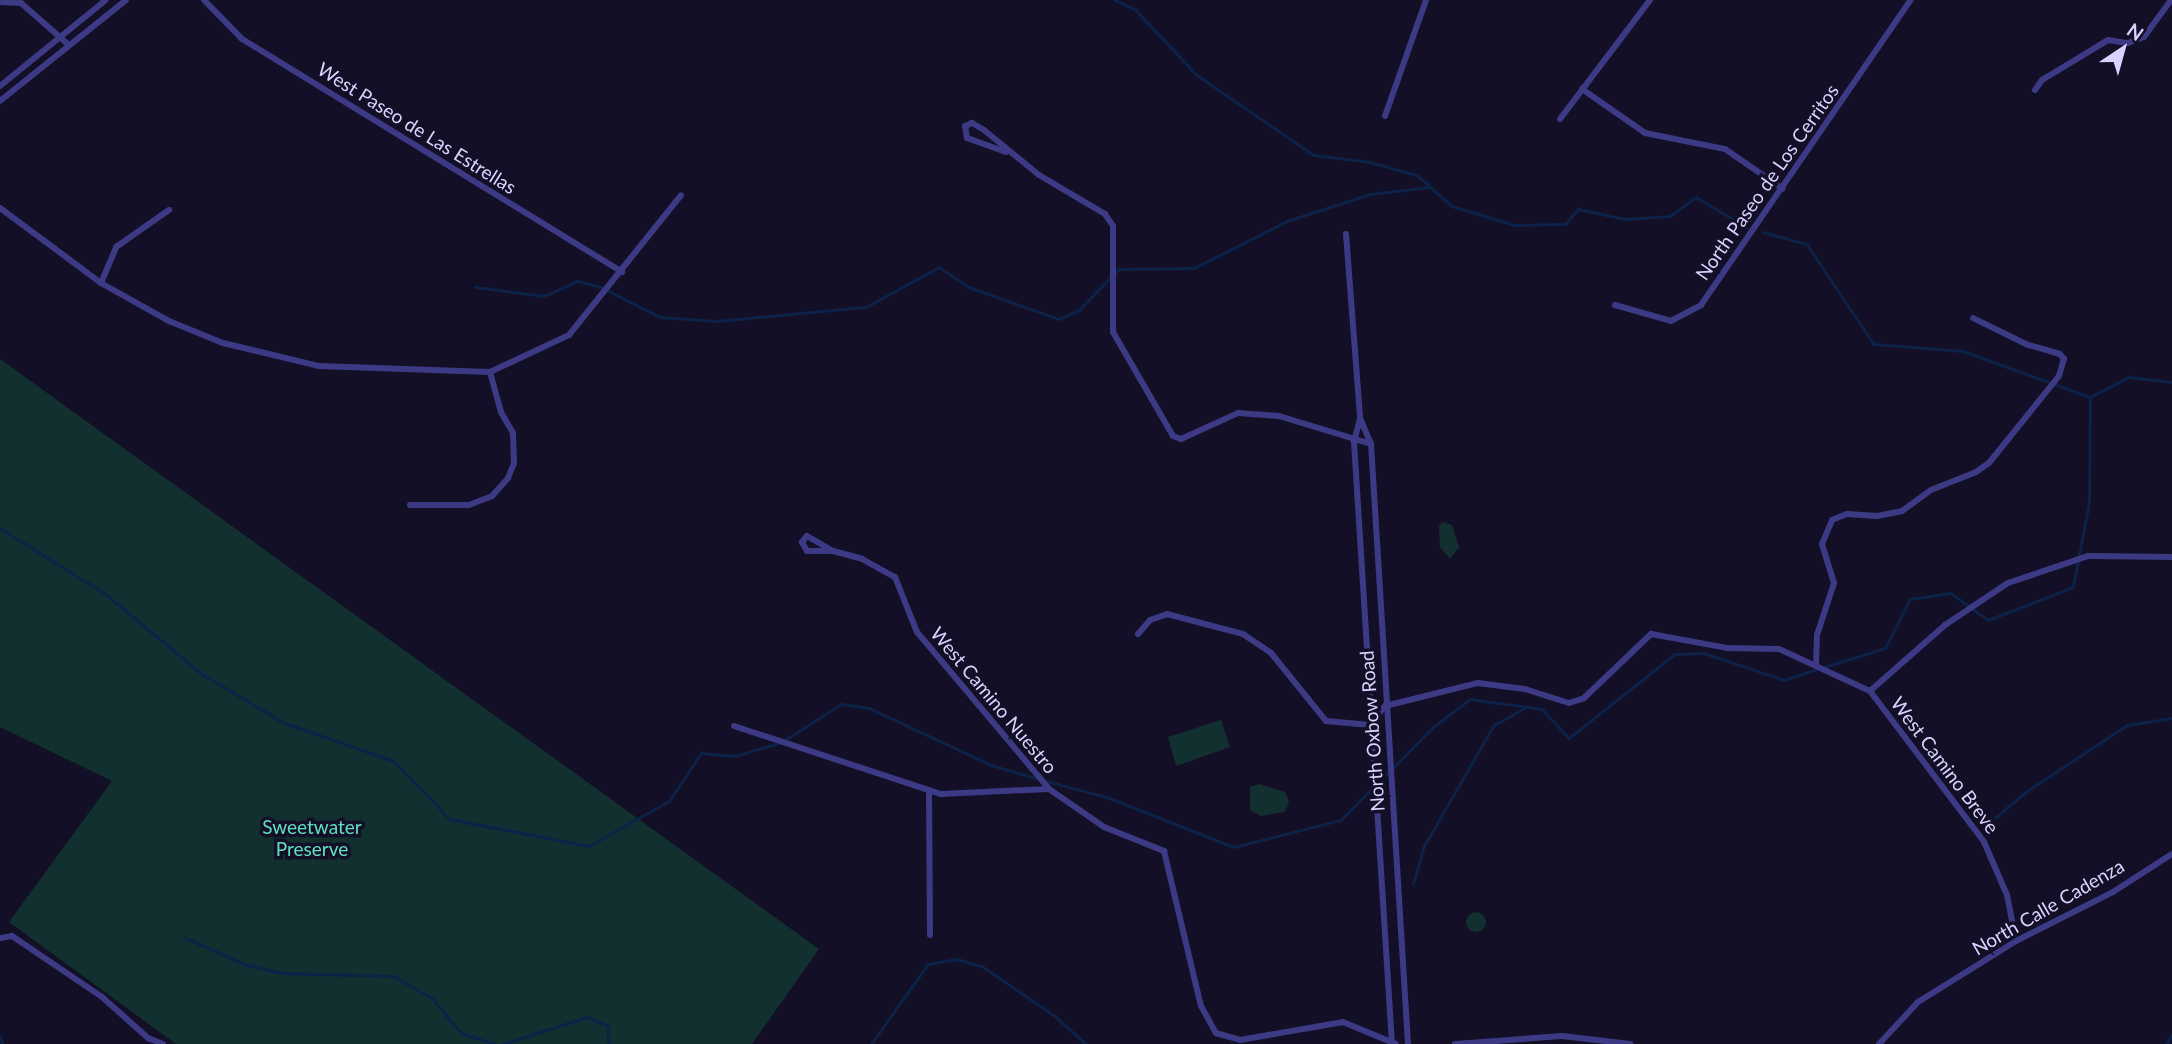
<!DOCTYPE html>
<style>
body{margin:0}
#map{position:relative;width:2172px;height:1044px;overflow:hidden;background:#130f26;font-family:Lato,sans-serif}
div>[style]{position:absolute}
.green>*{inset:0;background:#12302f}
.round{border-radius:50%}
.stream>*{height:2.5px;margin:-1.25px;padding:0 1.25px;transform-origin:1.25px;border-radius:1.25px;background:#0c2248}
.minor>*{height:6px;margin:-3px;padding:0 3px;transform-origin:3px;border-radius:3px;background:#3d3a85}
span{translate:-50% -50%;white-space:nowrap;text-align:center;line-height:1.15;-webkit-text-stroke:7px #130f26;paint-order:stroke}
.street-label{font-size:19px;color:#d9d4ff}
.park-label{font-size:19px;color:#5fe0c0}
.north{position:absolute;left:2088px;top:14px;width:70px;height:70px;-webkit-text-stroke:5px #130f26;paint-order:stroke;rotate:36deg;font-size:19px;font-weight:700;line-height:28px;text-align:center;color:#d9d4ff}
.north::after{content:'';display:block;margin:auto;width:24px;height:32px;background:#d9d4ff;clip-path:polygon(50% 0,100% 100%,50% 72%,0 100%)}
</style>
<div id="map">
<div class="green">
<div style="clip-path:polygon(0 359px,819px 949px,752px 1044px,176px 1044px,9px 922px,112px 781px,0 727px)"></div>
<div style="clip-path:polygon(1443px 522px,1452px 525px,1459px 547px,1450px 559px,1440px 547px,1439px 526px)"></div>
<div style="clip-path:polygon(1221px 720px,1230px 747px,1176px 766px,1168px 737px)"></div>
<div style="clip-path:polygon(1259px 784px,1285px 792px,1289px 802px,1285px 812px,1261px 816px,1250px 810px,1250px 787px)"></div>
<div class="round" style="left:1466px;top:912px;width:20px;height:20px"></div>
</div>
<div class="stream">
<div style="left:1115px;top:0;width:23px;rotate:25deg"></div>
<div style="left:1136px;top:10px;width:89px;rotate:46.8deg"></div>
<div style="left:1197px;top:75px;width:142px;rotate:34.4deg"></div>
<div style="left:1314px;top:155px;width:56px;rotate:7.1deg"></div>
<div style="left:1370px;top:162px;width:49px;rotate:15.5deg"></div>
<div style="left:1417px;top:175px;width:47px;rotate:41.5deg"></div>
<div style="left:1452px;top:206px;width:66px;rotate:16.8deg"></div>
<div style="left:1515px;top:225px;width:50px;rotate:-1.1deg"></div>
<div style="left:1565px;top:224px;width:20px;rotate:-49deg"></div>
<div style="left:1578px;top:209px;width:48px;rotate:12deg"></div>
<div style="left:1625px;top:219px;width:45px;rotate:-3.8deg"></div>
<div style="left:1670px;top:216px;width:32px;rotate:-36deg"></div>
<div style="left:1696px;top:197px;width:61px;rotate:30.8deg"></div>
<div style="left:1763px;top:232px;width:46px;rotate:15.3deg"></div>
<div style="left:1807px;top:244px;width:120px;rotate:56.2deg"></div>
<div style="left:1874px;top:344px;width:89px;rotate:4.5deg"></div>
<div style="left:1963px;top:351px;width:135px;rotate:19.9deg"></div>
<div style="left:2090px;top:397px;width:44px;rotate:-27.1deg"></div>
<div style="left:2129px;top:377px;width:43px;rotate:6.6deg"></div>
<div style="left:1115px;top:273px;width:6px;rotate:-45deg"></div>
<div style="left:1119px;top:269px;width:75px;rotate:-0.8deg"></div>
<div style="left:1194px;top:268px;width:104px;rotate:-26.8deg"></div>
<div style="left:1287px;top:221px;width:87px;rotate:-18deg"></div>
<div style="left:1370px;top:194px;width:60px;rotate:-6.7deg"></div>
<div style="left:475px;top:287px;width:70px;rotate:7.4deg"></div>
<div style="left:544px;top:296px;width:37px;rotate:-24deg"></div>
<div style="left:578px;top:281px;width:24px;rotate:15deg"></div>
<div style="left:601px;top:287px;width:66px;rotate:27deg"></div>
<div style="left:660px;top:317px;width:57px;rotate:4deg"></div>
<div style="left:717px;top:321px;width:150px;rotate:-5.4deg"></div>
<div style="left:866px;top:307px;width:83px;rotate:-28.7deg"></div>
<div style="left:939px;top:267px;width:36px;rotate:34deg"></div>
<div style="left:969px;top:287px;width:96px;rotate:19.6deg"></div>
<div style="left:1059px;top:319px;width:22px;rotate:-24deg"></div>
<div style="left:1079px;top:310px;width:46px;rotate:-45.9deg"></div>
<div style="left:0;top:528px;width:121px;rotate:31.9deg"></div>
<div style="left:103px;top:592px;width:129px;rotate:39.6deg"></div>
<div style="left:202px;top:674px;width:96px;rotate:30.6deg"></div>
<div style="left:285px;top:723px;width:115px;rotate:19.2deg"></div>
<div style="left:394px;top:761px;width:81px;rotate:46deg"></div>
<div style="left:450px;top:819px;width:142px;rotate:11deg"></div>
<div style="left:589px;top:846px;width:92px;rotate:-29.4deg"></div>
<div style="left:669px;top:801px;width:58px;rotate:-56.3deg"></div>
<div style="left:701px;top:753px;width:34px;rotate:5deg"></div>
<div style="left:735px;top:756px;width:46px;rotate:-16.5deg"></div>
<div style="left:1824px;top:667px;width:64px;rotate:-17.3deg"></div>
<div style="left:1885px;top:648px;width:55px;rotate:-63deg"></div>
<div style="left:1910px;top:599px;width:41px;rotate:-8.3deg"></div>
<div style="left:1951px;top:593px;width:46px;rotate:36.1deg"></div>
<div style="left:1988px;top:620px;width:91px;rotate:-21.2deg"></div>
<div style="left:2073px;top:587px;width:86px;rotate:-79.3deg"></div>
<div style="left:2089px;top:502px;width:105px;rotate:-89.5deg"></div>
<div style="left:785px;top:740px;width:67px;rotate:-32.7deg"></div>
<div style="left:841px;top:704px;width:28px;rotate:8deg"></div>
<div style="left:869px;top:708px;width:135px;rotate:25deg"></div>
<div style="left:991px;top:765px;width:47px;rotate:16.1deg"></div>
<div style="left:1394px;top:767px;width:56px;rotate:-45.7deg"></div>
<div style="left:1433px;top:727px;width:46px;rotate:-37.1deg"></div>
<div style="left:1470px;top:699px;width:73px;rotate:7.9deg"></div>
<div style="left:1542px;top:709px;width:40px;rotate:47deg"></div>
<div style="left:1569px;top:738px;width:135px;rotate:-38.4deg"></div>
<div style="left:1675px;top:654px;width:29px;rotate:-2deg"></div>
<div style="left:1704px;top:653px;width:84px;rotate:18.6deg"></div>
<div style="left:1784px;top:680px;width:35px;rotate:-18deg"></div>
<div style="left:1043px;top:780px;width:66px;rotate:14.9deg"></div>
<div style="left:1107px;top:797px;width:136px;rotate:21.5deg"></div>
<div style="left:1234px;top:847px;width:110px;rotate:-14.2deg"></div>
<div style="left:1341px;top:820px;width:69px;rotate:-45.6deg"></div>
<div style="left:1995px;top:818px;width:42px;rotate:-40.2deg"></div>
<div style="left:2027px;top:791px;width:120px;rotate:-33.4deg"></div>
<div style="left:2127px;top:725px;width:46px;rotate:-8.8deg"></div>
<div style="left:1413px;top:884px;width:40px;rotate:-74deg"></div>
<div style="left:1424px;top:846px;width:140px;rotate:-60deg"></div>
<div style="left:1494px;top:725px;width:38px;rotate:-29deg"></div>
<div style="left:186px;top:938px;width:67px;rotate:23.9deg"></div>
<div style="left:247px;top:965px;width:36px;rotate:13deg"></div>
<div style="left:282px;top:973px;width:112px;rotate:1.5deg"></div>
<div style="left:394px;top:976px;width:45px;rotate:30.5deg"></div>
<div style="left:433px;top:999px;width:44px;rotate:50.5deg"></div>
<div style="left:461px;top:1033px;width:35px;rotate:18deg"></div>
<div style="left:0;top:1036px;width:9px;rotate:69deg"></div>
<div style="left:503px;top:1044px;width:88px;rotate:-17.8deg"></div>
<div style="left:587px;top:1017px;width:22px;rotate:21deg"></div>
<div style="left:608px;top:1025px;width:19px;rotate:87deg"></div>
<div style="left:871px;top:1044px;width:98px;rotate:-54.5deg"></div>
<div style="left:928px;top:964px;width:29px;rotate:-10deg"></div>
<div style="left:957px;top:959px;width:26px;rotate:16deg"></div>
<div style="left:982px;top:966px;width:88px;rotate:34.4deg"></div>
<div style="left:1055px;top:1016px;width:42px;rotate:42.1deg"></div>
<div style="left:2166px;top:1044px;width:11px;rotate:-56deg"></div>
</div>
<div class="minor">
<div style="left:204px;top:0;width:54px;rotate:45.7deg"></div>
<div style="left:242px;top:39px;width:446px;rotate:31.5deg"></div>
<div style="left:0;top:2px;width:21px;rotate:3deg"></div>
<div style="left:21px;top:3px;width:64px;rotate:41.2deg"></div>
<div style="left:0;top:86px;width:136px;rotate:-39.1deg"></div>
<div style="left:1582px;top:89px;width:77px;rotate:34.9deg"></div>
<div style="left:1645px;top:133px;width:82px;rotate:11.3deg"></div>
<div style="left:1725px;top:149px;width:70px;rotate:34.6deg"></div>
<div style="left:2035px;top:90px;width:12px;rotate:-55deg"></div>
<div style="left:2042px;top:80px;width:77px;rotate:-31.2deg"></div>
<div style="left:2108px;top:40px;width:20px;rotate:9deg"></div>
<div style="left:2128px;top:43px;width:17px;rotate:-21deg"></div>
<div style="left:2144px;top:37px;width:46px;rotate:-53.9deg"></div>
<div style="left:0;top:101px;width:161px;rotate:-38.7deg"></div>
<div style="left:1385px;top:116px;width:123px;rotate:-70.5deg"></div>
<div style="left:1560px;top:119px;width:149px;rotate:-52.9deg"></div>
<div style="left:1006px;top:152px;width:41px;rotate:-160.3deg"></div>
<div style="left:967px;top:138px;width:12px;rotate:-99deg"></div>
<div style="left:965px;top:126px;width:8px;rotate:-23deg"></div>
<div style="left:972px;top:123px;width:14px;rotate:30deg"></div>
<div style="left:984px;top:130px;width:71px;rotate:39.3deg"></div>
<div style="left:1039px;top:175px;width:77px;rotate:30.6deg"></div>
<div style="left:1105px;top:214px;width:14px;rotate:56deg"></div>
<div style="left:1113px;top:226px;width:106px;rotate:90deg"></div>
<div style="left:1113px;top:332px;width:120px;rotate:60deg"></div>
<div style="left:1173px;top:436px;width:9px;rotate:21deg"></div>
<div style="left:1181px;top:439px;width:63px;rotate:-24.5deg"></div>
<div style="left:1238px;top:413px;width:41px;rotate:4.2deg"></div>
<div style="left:1279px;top:416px;width:96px;rotate:16.9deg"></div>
<div style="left:0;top:208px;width:126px;rotate:36.6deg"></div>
<div style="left:101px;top:283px;width:78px;rotate:29.2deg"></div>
<div style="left:169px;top:321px;width:58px;rotate:22.2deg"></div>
<div style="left:223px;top:343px;width:99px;rotate:13.5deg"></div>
<div style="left:319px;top:366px;width:171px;rotate:2deg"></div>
<div style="left:490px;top:372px;width:87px;rotate:-25.1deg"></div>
<div style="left:569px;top:335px;width:179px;rotate:-51.3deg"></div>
<div style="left:1346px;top:234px;width:185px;rotate:85.6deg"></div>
<div style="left:1360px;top:418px;width:28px;rotate:67deg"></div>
<div style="left:1371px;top:444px;width:601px;rotate:86.47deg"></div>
<div style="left:101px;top:283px;width:39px;rotate:-67deg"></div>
<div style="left:116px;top:247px;width:65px;rotate:-34.9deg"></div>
<div style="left:1615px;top:305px;width:58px;rotate:15.9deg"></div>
<div style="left:1671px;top:321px;width:34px;rotate:-28deg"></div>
<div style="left:1701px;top:305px;width:370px;rotate:-55.5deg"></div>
<div style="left:1360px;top:419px;width:24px;rotate:105deg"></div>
<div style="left:1354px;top:442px;width:603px;rotate:86.39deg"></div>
<div style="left:410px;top:505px;width:59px"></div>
<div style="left:469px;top:505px;width:25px;rotate:-21deg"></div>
<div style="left:492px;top:496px;width:24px;rotate:-48deg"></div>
<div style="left:508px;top:478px;width:16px;rotate:-68deg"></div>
<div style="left:514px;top:463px;width:30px;rotate:-92deg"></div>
<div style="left:513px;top:433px;width:24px;rotate:-120deg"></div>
<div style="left:501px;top:412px;width:41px;rotate:-105.4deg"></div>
<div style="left:833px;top:551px;width:30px;rotate:-150deg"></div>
<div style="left:807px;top:536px;width:8px;rotate:130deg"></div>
<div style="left:802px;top:542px;width:10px;rotate:61deg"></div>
<div style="left:807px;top:551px;width:26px"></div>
<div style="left:833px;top:551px;width:30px;rotate:15deg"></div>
<div style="left:862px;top:559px;width:38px;rotate:29deg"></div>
<div style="left:895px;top:577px;width:59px;rotate:68.2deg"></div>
<div style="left:917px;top:632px;width:205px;rotate:49.9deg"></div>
<div style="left:1049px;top:789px;width:67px;rotate:34.6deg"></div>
<div style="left:1104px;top:827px;width:65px;rotate:21.8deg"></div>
<div style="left:1164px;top:851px;width:159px;rotate:76.6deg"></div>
<div style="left:1201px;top:1006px;width:31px;rotate:61deg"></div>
<div style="left:1216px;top:1033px;width:25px;rotate:16deg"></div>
<div style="left:1240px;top:1040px;width:105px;rotate:-9.9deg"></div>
<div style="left:1343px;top:1022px;width:57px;rotate:22.5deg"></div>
<div style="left:1138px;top:634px;width:18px;rotate:-49deg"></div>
<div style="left:1150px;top:620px;width:18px;rotate:-19deg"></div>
<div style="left:1167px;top:614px;width:79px;rotate:14.7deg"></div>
<div style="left:1243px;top:634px;width:34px;rotate:34deg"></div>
<div style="left:1271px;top:653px;width:87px;rotate:51deg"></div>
<div style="left:1326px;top:721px;width:44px;rotate:5.2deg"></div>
<div style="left:1370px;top:725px;width:24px;rotate:-52deg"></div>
<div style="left:1385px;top:706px;width:96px;rotate:-13.9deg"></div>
<div style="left:1478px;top:683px;width:47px;rotate:7.3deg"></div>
<div style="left:1525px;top:689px;width:46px;rotate:17.7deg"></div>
<div style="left:1569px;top:703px;width:16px;rotate:-18deg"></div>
<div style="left:1584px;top:698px;width:93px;rotate:-43.7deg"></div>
<div style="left:1651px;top:634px;width:77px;rotate:10.4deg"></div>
<div style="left:1727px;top:648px;width:52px;rotate:1.1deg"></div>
<div style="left:1779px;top:649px;width:100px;rotate:24.8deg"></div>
<div style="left:1870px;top:691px;width:189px;rotate:52.9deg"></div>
<div style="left:1984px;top:842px;width:58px;rotate:66.5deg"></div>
<div style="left:2007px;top:895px;width:47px;rotate:78.9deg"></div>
<div style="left:1816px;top:664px;width:29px;rotate:-88deg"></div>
<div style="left:1817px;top:635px;width:55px;rotate:-71.9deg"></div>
<div style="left:1834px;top:583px;width:41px;rotate:-107.1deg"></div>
<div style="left:1822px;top:544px;width:26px;rotate:-67deg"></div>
<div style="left:1832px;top:520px;width:16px;rotate:-22deg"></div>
<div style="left:1847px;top:514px;width:30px;rotate:4deg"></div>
<div style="left:1877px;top:516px;width:25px;rotate:-11deg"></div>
<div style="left:1902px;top:511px;width:36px;rotate:-36deg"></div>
<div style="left:1931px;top:490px;width:48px;rotate:-21.8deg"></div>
<div style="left:1976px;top:472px;width:16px;rotate:-35deg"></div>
<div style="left:1989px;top:463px;width:112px;rotate:-51.2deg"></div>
<div style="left:2059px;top:376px;width:18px;rotate:-74deg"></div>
<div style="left:2064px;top:359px;width:6px;rotate:-129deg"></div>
<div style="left:2060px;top:354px;width:33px;rotate:-164deg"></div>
<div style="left:2028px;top:345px;width:61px;rotate:-153.9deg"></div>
<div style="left:1870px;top:691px;width:100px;rotate:-41.3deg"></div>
<div style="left:1945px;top:625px;width:76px;rotate:-33.7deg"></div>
<div style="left:2008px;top:583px;width:84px;rotate:-18.6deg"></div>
<div style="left:2088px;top:556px;width:84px;rotate:0.7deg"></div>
<div style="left:734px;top:726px;width:218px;rotate:18.2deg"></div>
<div style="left:941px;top:794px;width:108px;rotate:-2.7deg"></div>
<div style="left:929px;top:790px;width:145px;rotate:89.6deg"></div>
<div style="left:0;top:938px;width:12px;rotate:-9deg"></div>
<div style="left:12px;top:936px;width:109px;rotate:34.1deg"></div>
<div style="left:102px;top:997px;width:62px;rotate:41.7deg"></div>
<div style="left:148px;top:1038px;width:16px;rotate:22deg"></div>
<div style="left:1455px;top:1044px;width:107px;rotate:-4.3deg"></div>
<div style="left:1562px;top:1036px;width:69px;rotate:6.6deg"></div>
<div style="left:1879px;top:1044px;width:57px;rotate:-47.1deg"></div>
<div style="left:1918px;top:1002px;width:115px;rotate:-31.9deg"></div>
<div style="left:2016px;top:941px;width:109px;rotate:-26.8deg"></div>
<div style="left:2113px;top:892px;width:70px;rotate:-32.8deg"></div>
</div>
<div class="street-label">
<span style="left:417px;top:128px;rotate:32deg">West Paseo de Las Estrellas</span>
<span style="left:1767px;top:182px;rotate:-55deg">North Paseo de Los Cerritos</span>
<span style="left:994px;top:700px;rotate:50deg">West Camino Nuestro</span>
<span style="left:1372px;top:731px;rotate:-94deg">North Oxbow Road</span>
<span style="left:1945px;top:765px;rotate:53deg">West Camino Breve</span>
<span style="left:2048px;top:907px;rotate:-30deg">North Calle Cadenza</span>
</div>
<div class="park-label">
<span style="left:312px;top:838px">Sweetwater<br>Preserve</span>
</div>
<div class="north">N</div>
</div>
